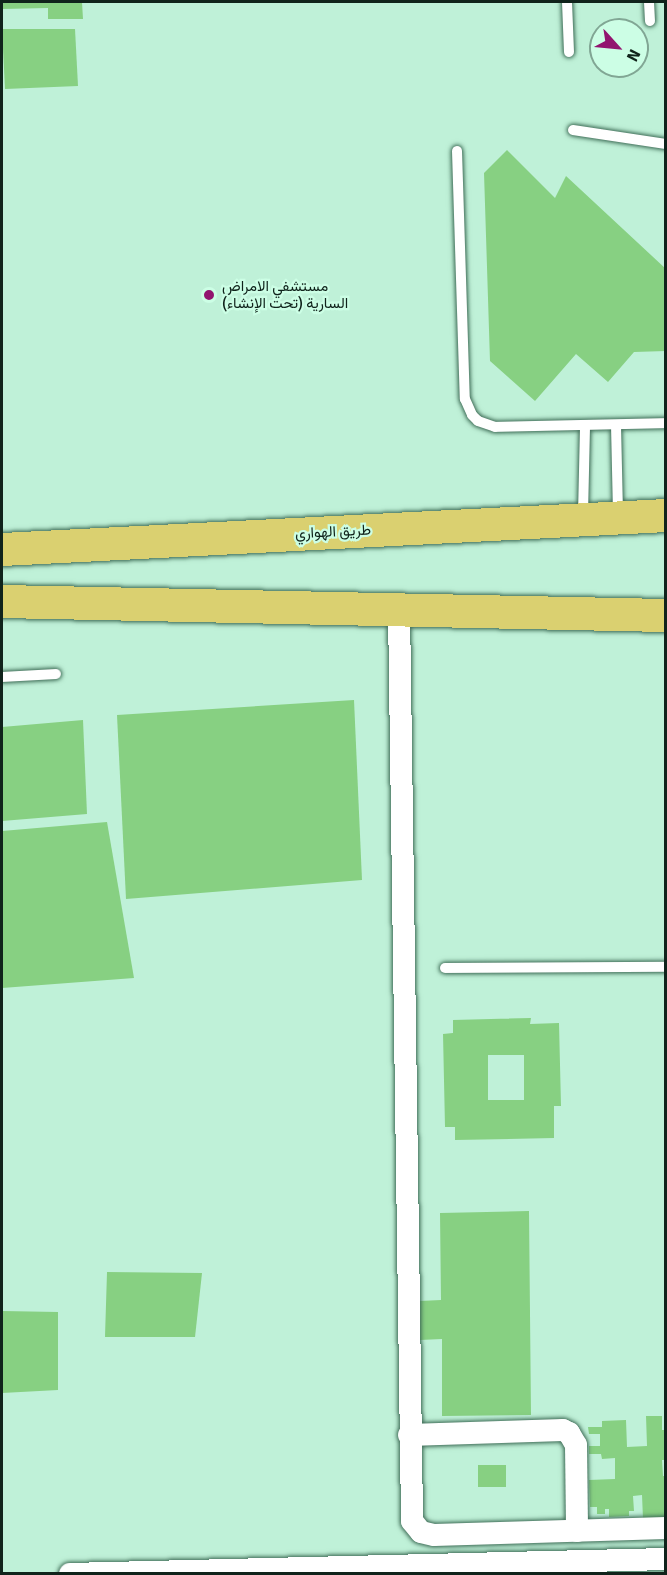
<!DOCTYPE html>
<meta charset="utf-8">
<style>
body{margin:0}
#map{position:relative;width:667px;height:1575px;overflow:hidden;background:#bff1d8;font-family:Signika,Vazirmatn,sans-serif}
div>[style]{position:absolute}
.building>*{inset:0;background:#87d082}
.roads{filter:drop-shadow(0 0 2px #406e58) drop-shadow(0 0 2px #406e58)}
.service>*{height:10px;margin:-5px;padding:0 5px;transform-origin:5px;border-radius:5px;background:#fff}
.minor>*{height:22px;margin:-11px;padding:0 11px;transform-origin:11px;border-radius:11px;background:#fff}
.trunk>*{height:33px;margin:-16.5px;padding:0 16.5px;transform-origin:16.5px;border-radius:16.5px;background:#dad070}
.dots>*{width:16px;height:16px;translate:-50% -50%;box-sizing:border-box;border:3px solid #ccfee5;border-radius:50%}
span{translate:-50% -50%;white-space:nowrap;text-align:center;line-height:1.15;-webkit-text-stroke:4.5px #ccfee5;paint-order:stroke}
.poi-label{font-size:15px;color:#10231b}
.left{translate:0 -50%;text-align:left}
.street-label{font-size:15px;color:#10231b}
.frame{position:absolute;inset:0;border:3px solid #10231b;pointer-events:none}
.north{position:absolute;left:589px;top:18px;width:60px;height:60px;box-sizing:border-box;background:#ccfee5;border:2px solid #81a694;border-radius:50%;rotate:117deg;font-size:16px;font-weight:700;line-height:24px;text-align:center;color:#10231b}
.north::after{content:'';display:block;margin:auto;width:21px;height:27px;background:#92146f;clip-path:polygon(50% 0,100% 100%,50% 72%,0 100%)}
</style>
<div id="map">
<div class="building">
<div style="clip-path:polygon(2px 2px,82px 2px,83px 19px,48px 19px,48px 8px,2px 9px)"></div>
<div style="clip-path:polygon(2px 29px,75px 29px,78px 86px,5px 89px)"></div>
<div style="clip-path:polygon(507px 150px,555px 198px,566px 176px,666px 269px,666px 351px,634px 352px,608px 382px,576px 354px,535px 401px,490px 361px,484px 173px)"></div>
<div style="clip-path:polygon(354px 700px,362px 880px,126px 899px,117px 715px)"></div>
<div style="clip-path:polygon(83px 720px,87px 814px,2px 821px,2px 727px)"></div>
<div style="clip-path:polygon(107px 822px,134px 978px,2px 988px,2px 831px)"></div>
<div style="clip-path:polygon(evenodd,531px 1018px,530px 1024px,559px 1023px,561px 1106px,554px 1106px,554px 1138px,455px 1140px,455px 1127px,445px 1127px,443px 1034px,453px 1033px,453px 1020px,531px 1018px,488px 1055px,524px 1055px,524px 1100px,488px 1100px,488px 1055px)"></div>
<div style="clip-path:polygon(529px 1211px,531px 1415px,442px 1416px,442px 1339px,420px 1340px,420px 1301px,441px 1300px,440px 1213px)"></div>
<div style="clip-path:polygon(107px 1272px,202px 1273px,195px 1337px,105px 1337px)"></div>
<div style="clip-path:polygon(2px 1311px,58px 1312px,58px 1390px,2px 1393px)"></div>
<div style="clip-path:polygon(646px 1416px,662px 1416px,662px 1430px,666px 1430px,666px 1460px,662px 1460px,663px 1476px,666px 1476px,666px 1519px,643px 1519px,642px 1495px,633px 1496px,634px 1511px,629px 1511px,629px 1516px,609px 1517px,609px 1509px,605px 1509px,605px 1514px,597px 1514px,597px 1507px,590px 1507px,589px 1480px,615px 1479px,615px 1458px,602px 1459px,601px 1454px,589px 1454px,589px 1446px,600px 1446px,600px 1434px,589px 1434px,588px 1427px,602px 1427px,602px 1421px,626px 1420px,627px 1447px,647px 1446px)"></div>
<div style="clip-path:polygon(478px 1465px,506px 1465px,506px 1487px,478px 1487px)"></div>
</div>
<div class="roads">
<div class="service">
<div style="left:567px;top:2px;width:50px;rotate:87.7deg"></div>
<div style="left:649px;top:2px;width:19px;rotate:87deg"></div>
<div style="left:573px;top:130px;width:94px;rotate:8.6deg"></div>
<div style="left:457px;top:151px;width:248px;rotate:88.2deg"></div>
<div style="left:465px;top:399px;width:17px;rotate:66deg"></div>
<div style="left:472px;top:415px;width:8px;rotate:45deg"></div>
<div style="left:478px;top:421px;width:18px;rotate:19deg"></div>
<div style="left:495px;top:427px;width:171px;rotate:-1.3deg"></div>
<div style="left:616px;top:425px;width:89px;rotate:88.7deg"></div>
<div style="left:583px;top:515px;width:89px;rotate:-88.7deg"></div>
<div style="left:2px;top:677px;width:54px;rotate:-3.2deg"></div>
<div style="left:445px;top:968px;width:221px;rotate:-0.3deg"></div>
</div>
<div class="minor">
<div style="left:399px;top:609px;width:912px;rotate:89.18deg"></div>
<div style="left:412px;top:1521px;width:14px;rotate:51deg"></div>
<div style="left:421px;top:1532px;width:13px;rotate:13deg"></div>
<div style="left:434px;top:1535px;width:232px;rotate:-1.7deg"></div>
<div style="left:409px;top:1435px;width:154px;rotate:-1.9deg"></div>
<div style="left:563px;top:1430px;width:7px;rotate:27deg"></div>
<div style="left:569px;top:1433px;width:14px;rotate:60deg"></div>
<div style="left:576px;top:1445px;width:86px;rotate:89.3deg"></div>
<div style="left:70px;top:1574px;width:596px;rotate:-1.44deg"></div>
</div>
<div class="trunk">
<div style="left:2px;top:549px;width:665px;rotate:-2.93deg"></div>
<div style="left:2px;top:601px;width:664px;rotate:1.21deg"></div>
</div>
</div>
<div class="dots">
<div style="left:209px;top:295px;background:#92146f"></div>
</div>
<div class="poi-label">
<span class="left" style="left:222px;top:295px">مستشفي الامراض<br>السارية (تحت الإنشاء)</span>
</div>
<div class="street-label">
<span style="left:333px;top:532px;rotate:-3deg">طريق الهواري</span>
</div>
<div class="frame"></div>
<div class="north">N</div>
</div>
